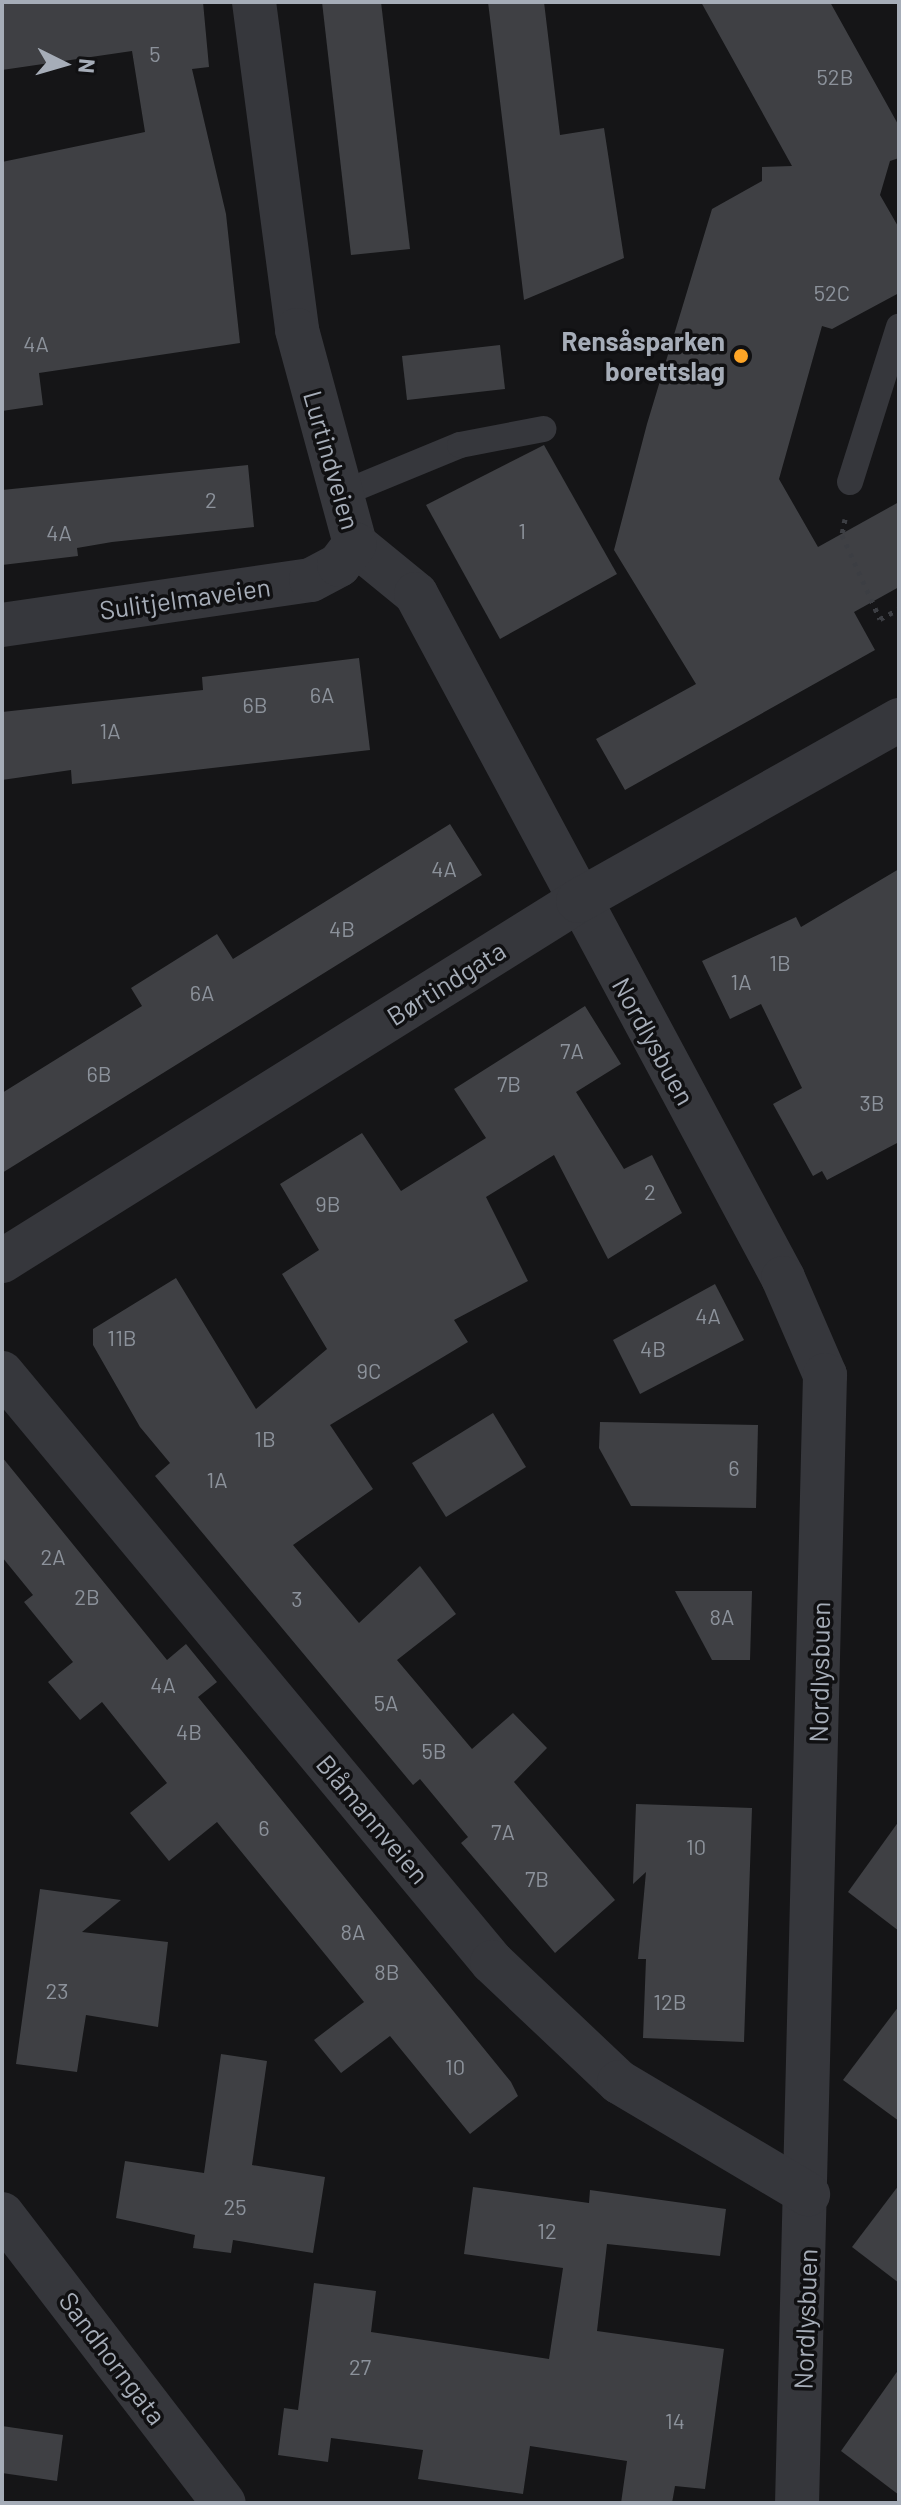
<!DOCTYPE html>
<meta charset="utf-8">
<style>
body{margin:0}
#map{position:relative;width:901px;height:2505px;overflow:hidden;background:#151517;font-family:Barlow,sans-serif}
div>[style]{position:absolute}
.building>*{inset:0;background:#3f4044}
.path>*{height:5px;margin-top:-2.5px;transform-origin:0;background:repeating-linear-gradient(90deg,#3c3e43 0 4px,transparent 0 10px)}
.service>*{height:26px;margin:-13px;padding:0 13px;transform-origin:13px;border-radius:13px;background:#36373c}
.minor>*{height:44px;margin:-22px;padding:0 22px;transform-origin:22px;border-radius:22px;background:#36373c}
.dots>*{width:22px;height:22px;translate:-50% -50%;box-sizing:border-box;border:4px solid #101012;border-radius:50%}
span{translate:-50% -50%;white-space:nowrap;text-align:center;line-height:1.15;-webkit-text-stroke:7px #101012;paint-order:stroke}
.number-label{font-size:22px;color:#8c929b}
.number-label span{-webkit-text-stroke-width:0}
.poi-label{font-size:26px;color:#a6adb8;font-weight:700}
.right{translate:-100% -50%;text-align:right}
.street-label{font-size:26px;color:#a6adb8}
.frame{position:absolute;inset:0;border:4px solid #a6adb8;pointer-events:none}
.north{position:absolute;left:24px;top:24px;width:80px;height:80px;-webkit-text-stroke:6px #101012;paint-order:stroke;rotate:95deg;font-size:22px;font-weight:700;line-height:32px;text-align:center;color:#a6adb8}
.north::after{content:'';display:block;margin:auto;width:28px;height:36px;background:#a6adb8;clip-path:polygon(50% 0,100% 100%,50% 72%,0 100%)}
</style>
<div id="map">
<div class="building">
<div style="clip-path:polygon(2px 2px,203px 2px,209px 67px,192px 69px,226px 214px,240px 343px,39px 373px,43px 405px,2px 411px,2px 162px,145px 132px,132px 51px,2px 70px)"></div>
<div style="clip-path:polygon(322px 2px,381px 2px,410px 249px,351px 255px)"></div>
<div style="clip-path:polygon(488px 2px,544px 2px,560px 135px,604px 128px,624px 258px,524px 300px)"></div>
<div style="clip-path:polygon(701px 2px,830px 2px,899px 126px,899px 158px,890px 161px,880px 195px,899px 228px,899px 293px,832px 329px,822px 326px,779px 479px,818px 547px,899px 502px,899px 587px,854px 612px,875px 650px,625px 790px,596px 739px,696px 684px,614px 550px,647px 424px,712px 209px,762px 181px,762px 167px,792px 166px)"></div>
<div style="clip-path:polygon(500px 345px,505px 389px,407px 400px,402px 356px)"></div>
<div style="clip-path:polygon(544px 445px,617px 574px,500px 639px,426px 505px)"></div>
<div style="clip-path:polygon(248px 465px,254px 527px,112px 542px,77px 548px,78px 556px,2px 565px,2px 490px)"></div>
<div style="clip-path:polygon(359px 658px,370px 750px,72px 784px,71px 770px,2px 780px,2px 712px,203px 690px,202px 677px)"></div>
<div style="clip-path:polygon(450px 824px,482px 875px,2px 1173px,2px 1093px,142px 1006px,131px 988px,217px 934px,233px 959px)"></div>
<div style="clip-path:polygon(899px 869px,899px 1142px,827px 1180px,822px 1171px,813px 1176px,773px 1104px,802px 1088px,761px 1004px,730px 1019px,702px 961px,796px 917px,801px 927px)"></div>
<div style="clip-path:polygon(585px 1006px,621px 1064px,576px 1092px,624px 1169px,652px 1155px,682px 1213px,608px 1259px,554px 1155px,486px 1197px,528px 1281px,454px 1320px,468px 1342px,330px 1425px,373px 1489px,293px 1545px,359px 1623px,420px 1566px,456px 1614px,397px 1660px,472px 1749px,513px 1713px,547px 1748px,514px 1782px,615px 1900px,555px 1953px,461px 1843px,468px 1837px,420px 1779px,413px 1785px,155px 1476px,170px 1463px,140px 1427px,93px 1345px,93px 1329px,176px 1278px,256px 1409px,327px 1349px,282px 1274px,319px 1250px,280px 1184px,362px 1133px,401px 1191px,486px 1138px,454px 1089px)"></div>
<div style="clip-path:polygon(715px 1284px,744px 1340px,640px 1394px,613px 1340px)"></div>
<div style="clip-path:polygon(493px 1413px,526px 1467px,446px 1517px,412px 1463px)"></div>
<div style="clip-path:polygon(600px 1422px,758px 1425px,756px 1508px,631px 1506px,599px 1448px)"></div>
<div style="clip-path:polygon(2px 1457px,167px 1660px,186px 1644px,217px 1682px,198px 1697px,511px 2082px,518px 2096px,470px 2134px,390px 2036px,341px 2073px,314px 2040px,364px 2002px,217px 1822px,169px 1861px,130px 1813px,167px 1783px,102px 1702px,80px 1720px,48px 1682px,73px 1662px,24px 1602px,33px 1595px,2px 1557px)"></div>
<div style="clip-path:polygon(675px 1591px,752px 1591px,750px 1660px,712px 1660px)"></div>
<div style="clip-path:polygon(636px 1804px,752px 1808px,744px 2042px,643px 2038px,646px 1959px,638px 1959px,646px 1872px,633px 1884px)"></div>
<div style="clip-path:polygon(899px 1821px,899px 1931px,848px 1892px)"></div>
<div style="clip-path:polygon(40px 1889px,121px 1900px,82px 1932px,168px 1942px,158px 2027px,86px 2015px,77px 2072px,16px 2064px)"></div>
<div style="clip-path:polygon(899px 2006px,899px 2121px,843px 2080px)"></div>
<div style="clip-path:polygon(221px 2054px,267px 2061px,252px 2165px,325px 2177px,313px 2253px,233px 2240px,231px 2253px,193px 2248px,195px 2235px,116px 2218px,125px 2161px,204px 2173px)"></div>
<div style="clip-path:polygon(899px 2185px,899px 2283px,852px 2247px)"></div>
<div style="clip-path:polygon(473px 2187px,589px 2203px,590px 2190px,726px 2209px,720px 2256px,607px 2244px,597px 2331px,724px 2349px,705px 2489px,675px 2486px,672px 2503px,621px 2503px,627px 2461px,530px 2446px,523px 2494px,418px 2479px,423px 2450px,331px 2438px,328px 2462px,278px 2455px,284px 2408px,298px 2410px,314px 2283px,376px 2291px,371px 2332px,549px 2359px,563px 2268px,464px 2254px)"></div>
<div style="clip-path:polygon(899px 2369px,899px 2495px,841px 2451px)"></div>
<div style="clip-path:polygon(2px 2426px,63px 2435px,57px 2481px,2px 2473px)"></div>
</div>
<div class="path">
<div style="left:845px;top:519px;width:16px;rotate:101deg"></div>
<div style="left:842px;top:535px;width:92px;rotate:65.7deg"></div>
<div style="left:880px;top:619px;width:21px;rotate:-28deg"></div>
</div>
<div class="service">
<div style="left:850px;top:482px;width:163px;rotate:-72.5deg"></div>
<div style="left:346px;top:492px;width:123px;rotate:-22.4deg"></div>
<div style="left:460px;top:445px;width:85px;rotate:-10.9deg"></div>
</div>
<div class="minor">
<div style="left:254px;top:2px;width:331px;rotate:82.5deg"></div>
<div style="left:297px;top:330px;width:222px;rotate:74.8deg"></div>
<div style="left:355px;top:544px;width:79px;rotate:39.3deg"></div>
<div style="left:416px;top:594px;width:776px;rotate:61.78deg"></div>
<div style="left:783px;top:1278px;width:106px;rotate:66.6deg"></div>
<div style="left:825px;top:1375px;width:1128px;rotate:91.42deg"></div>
<div style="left:2px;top:625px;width:312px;rotate:-8.3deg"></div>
<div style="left:311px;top:580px;width:32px;rotate:-28deg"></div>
<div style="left:339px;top:565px;width:26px;rotate:-53deg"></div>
<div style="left:2px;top:1261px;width:679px;rotate:-32.01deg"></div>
<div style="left:578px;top:901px;width:369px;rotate:-29.4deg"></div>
<div style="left:2px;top:1373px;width:766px;rotate:50.24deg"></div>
<div style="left:492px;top:1962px;width:175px;rotate:43.4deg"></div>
<div style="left:619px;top:2082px;width:220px;rotate:30.7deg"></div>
<div style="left:2px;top:2214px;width:364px;rotate:52.5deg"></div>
</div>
<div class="dots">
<div style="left:741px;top:356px;background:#fea526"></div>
</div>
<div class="number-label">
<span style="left:155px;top:54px">5</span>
<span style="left:835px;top:77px">52B</span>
<span style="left:832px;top:293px">52C</span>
<span style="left:36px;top:344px">4A</span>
<span style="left:211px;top:500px">2</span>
<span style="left:522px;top:531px">1</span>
<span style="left:59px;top:533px">4A</span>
<span style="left:322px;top:695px">6A</span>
<span style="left:255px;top:705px">6B</span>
<span style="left:110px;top:731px">1A</span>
<span style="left:444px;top:869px">4A</span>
<span style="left:342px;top:929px">4B</span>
<span style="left:780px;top:963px">1B</span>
<span style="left:741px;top:982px">1A</span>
<span style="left:202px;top:993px">6A</span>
<span style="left:572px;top:1051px">7A</span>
<span style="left:99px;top:1074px">6B</span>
<span style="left:509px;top:1084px">7B</span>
<span style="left:872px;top:1103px">3B</span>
<span style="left:650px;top:1192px">2</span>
<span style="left:328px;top:1204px">9B</span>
<span style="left:708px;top:1316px">4A</span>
<span style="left:122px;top:1338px">11B</span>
<span style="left:653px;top:1349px">4B</span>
<span style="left:369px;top:1371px">9C</span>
<span style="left:265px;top:1439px">1B</span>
<span style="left:734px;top:1468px">6</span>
<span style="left:217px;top:1480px">1A</span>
<span style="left:53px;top:1557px">2A</span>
<span style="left:87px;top:1597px">2B</span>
<span style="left:297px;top:1599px">3</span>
<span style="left:722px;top:1617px">8A</span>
<span style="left:163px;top:1685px">4A</span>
<span style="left:386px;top:1703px">5A</span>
<span style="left:189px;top:1732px">4B</span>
<span style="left:434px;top:1751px">5B</span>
<span style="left:264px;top:1828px">6</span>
<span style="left:503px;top:1832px">7A</span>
<span style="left:696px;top:1847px">10</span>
<span style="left:537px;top:1879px">7B</span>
<span style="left:353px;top:1932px">8A</span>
<span style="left:387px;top:1972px">8B</span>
<span style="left:57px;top:1991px">23</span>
<span style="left:670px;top:2002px">12B</span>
<span style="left:455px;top:2067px">10</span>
<span style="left:235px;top:2207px">25</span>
<span style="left:547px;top:2231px">12</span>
<span style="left:360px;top:2367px">27</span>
<span style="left:675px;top:2421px">14</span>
</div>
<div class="poi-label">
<span class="right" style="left:725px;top:356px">Rensåsparken<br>borettslag</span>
</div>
<div class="street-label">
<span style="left:332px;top:460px;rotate:74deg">Lurtindveien</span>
<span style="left:185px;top:598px;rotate:-8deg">Sulitjelmaveien</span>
<span style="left:446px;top:983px;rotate:-32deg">Børtindgata</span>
<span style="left:654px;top:1041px;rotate:61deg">Nordlysbuen</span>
<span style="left:819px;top:1672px;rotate:-89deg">Nordlysbuen</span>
<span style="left:373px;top:1819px;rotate:50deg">Blåmannveien</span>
<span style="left:805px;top:2319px;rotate:-88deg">Nordlysbuen</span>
<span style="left:113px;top:2358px;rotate:53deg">Sandhorngata</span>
</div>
<div class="frame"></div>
<div class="north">N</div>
</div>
